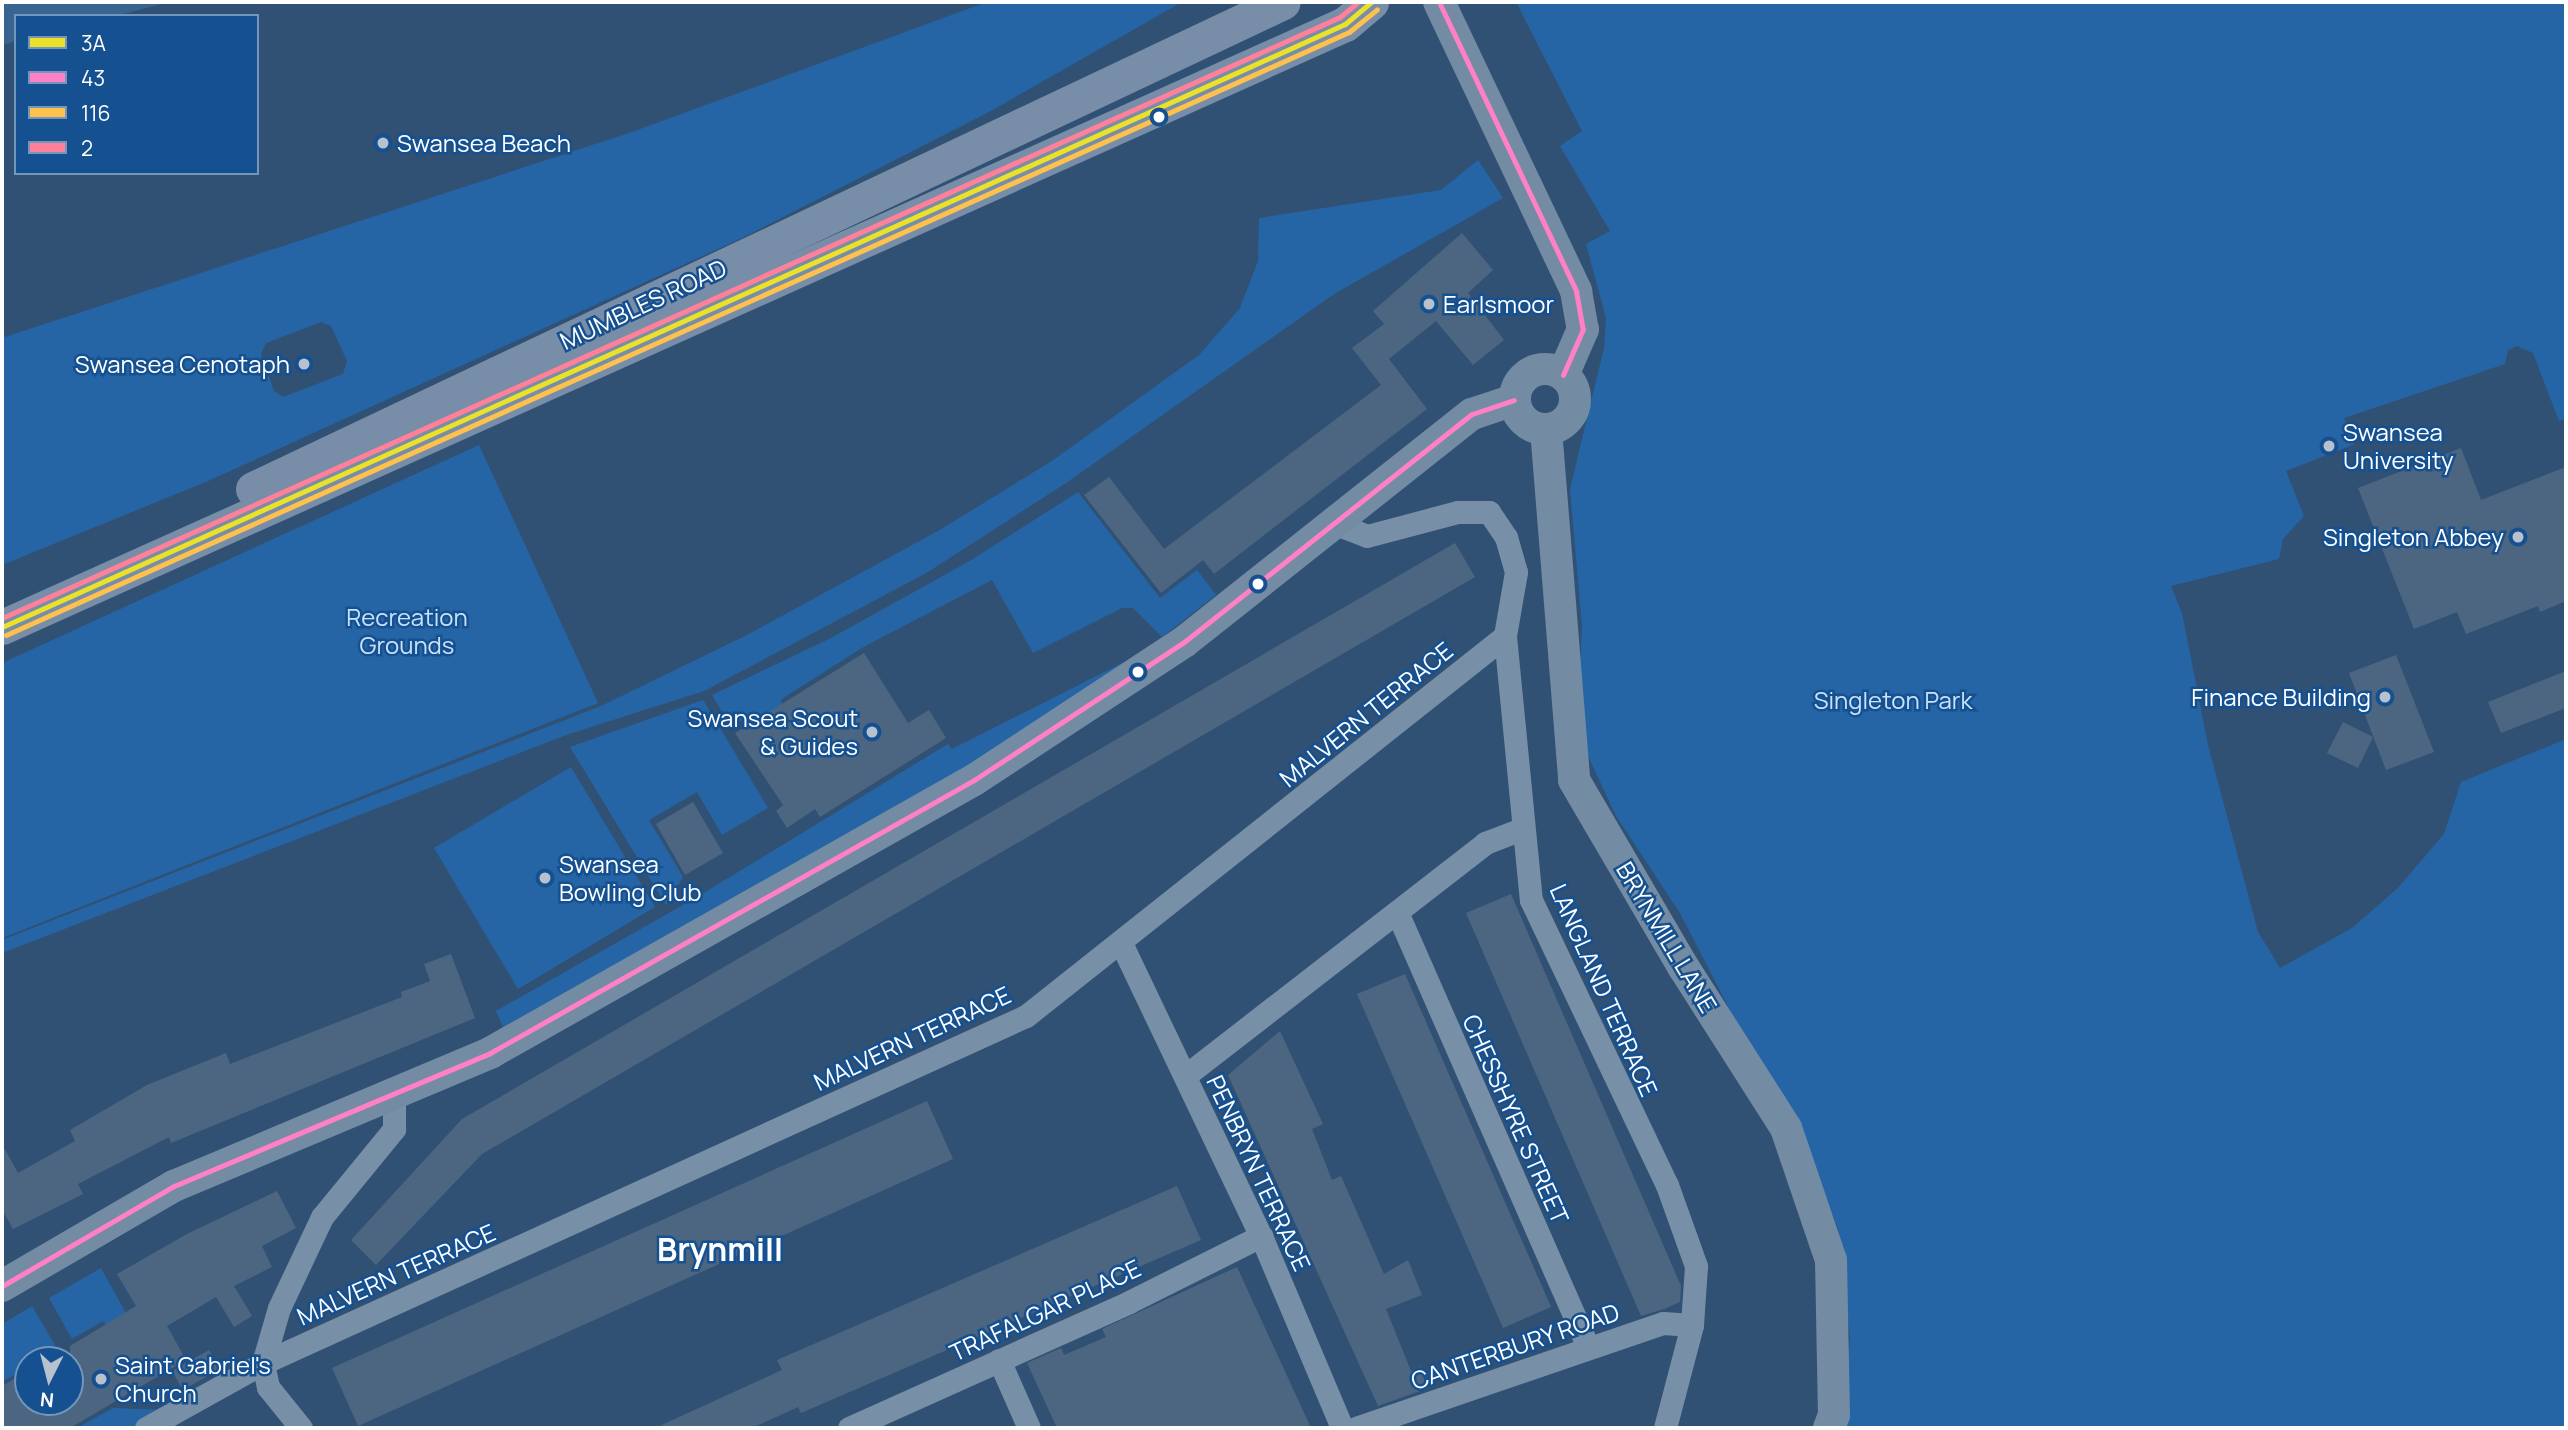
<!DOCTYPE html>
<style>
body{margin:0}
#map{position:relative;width:2568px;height:1430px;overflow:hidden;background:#315174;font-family:Manrope,sans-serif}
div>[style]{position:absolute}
.green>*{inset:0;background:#2665a5}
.water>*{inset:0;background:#396391}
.building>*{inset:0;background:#4c6682}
.street>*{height:23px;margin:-11.5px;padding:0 11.5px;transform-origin:11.5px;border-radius:11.5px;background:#7890a7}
.secondary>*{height:32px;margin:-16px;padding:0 16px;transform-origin:16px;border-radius:16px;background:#748ba4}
.secondary>.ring{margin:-16px;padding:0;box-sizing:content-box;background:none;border:32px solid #748ba4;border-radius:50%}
.primary>*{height:35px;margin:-17.5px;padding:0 17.5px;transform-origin:17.5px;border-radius:17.5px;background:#788da7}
.bus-1>*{height:5px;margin:-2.5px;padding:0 2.5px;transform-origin:2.5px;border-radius:2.5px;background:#ebe02a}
.bus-2>*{height:5px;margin:-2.5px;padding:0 2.5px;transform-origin:2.5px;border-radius:2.5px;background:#ff80c5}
.bus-3>*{height:5px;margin:-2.5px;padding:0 2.5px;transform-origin:2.5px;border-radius:2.5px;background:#fcc24d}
.bus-4>*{height:5px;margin:-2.5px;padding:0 2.5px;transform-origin:2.5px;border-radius:2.5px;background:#ff8098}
.dots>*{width:19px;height:19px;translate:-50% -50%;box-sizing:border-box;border:4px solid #155090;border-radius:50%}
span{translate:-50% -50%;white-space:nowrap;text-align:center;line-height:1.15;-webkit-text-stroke:5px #155090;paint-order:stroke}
.poi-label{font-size:24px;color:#fff}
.left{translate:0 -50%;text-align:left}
.right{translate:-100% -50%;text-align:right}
.street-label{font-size:24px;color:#fff}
.park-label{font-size:24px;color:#c8e2fc}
.district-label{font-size:32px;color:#fff;font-weight:700}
.frame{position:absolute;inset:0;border:4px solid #fff;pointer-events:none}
.legend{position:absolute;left:14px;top:14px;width:245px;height:161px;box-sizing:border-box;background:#155090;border:2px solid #7396bc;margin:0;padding:9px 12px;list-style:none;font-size:21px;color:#fff}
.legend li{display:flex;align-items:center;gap:14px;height:35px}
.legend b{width:35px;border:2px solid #7396bc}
.north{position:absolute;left:14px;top:1346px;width:70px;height:70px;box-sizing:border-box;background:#155090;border:2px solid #7396bc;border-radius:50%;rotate:186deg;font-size:19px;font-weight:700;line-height:28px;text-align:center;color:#fff}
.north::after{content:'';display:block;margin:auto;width:24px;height:32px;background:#b7c2ce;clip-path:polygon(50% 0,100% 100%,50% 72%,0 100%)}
</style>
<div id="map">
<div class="green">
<div style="clip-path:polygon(evenodd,987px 2px,1182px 2px,989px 112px,740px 239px,208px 481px,2px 565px,2px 338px,632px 132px,987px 2px,321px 322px,331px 326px,347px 361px,343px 374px,283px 397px,274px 391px,261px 354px,266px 343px,321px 322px)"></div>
<div style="clip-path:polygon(1516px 2px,2566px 2px,2566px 419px,2559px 421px,2533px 353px,2517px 346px,2508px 350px,2505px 364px,2344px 418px,2355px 444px,2286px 471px,2304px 516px,2283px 539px,2279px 559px,2171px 586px,2182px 613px,2208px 745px,2258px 932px,2280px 968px,2352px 928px,2398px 888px,2444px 834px,2461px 782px,2566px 739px,2566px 1428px,1841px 1428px,1850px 1337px,1838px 1229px,1800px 1129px,1748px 1045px,1680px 913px,1616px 816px,1584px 747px,1578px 710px,1582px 626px,1570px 489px,1604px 348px,1606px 318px,1586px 244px,1610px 231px,1560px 146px,1582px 131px)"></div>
<div style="clip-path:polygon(1478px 160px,1503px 198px,1334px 294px,1066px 483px,928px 572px,704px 691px,569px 734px,2px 953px,2px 940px,601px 706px,747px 635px,938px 531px,1052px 461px,1199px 355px,1240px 308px,1258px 261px,1259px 218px,1441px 190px)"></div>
<div style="clip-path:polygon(479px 445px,598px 703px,2px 938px,2px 663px)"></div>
<div style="clip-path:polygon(1078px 492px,1160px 598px,1197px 570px,1216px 595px,1162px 637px,1133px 608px,1122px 608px,1033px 653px,992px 580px,865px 646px,780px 700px,820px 765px,798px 777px,753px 713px,731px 727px,712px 695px,831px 638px,968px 562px)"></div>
<div style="clip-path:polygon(1126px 661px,973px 769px,505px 1031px,496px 1011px,697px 897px,948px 744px,952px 749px)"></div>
<div style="clip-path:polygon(703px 700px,768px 808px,722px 835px,697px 792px,649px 820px,683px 877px,666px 905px,570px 747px)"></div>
<div style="clip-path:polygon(571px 767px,655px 907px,518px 989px,434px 848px)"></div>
<div style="clip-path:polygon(101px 1268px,132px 1324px,112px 1336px,103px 1321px,72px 1339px,49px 1298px)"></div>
<div style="clip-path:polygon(32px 1306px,57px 1349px,39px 1360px,28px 1360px,28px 1367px,2px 1382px,2px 1324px)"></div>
<div style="clip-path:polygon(113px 1408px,165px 1410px,135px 1428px,77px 1428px)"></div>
</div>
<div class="water">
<div style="clip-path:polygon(2px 2px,170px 2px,115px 16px,16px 16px,16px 41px,2px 45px)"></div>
</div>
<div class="building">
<div style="clip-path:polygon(1462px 233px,1493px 270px,1468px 293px,1504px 340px,1473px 365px,1436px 321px,1389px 359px,1427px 409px,1214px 574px,1203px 560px,1161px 593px,1084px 495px,1109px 477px,1164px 549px,1381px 385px,1352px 348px,1384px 324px,1373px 311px)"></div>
<div style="clip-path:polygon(2461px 448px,2481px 500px,2566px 467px,2566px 601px,2540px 612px,2538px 606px,2466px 634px,2457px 612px,2414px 629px,2358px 488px)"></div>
<div style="clip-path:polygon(1455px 543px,1475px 577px,482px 1154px,376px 1265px,351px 1240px,462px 1119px)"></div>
<div style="clip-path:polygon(864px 653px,908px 723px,929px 710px,946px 738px,820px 817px,815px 809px,787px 828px,776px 811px,783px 805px,735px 733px)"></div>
<div style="clip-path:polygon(2396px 655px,2434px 752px,2386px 770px,2349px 673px)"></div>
<div style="clip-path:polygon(2566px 671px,2566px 708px,2501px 733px,2488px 702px)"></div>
<div style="clip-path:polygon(2343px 722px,2373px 737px,2358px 768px,2327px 753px)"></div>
<div style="clip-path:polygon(693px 802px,723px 853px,685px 875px,656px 824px)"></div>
<div style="clip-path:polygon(1511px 894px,1681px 1286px,1680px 1302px,1664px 1309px,1641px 1316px,1466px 913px)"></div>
<div style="clip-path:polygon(451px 954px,475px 1018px,171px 1143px,169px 1137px,78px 1184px,83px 1194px,13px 1229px,2px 1209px,2px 1144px,18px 1173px,75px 1141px,70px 1130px,147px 1085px,226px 1053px,230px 1064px,402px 997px,401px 992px,430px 981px,424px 964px)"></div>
<div style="clip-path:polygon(1405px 974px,1551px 1307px,1503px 1328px,1357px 994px)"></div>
<div style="clip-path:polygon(1280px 1031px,1323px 1124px,1312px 1129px,1332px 1180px,1341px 1176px,1384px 1274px,1408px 1260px,1422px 1295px,1386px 1309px,1411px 1371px,1421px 1367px,1431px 1387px,1378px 1406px,1228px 1075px)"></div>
<div style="clip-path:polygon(927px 1101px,953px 1159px,358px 1426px,332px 1368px)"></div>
<div style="clip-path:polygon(1177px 1186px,1201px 1240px,801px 1413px,798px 1407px,752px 1428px,655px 1428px,782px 1370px,777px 1360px)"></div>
<div style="clip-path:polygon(277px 1191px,296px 1228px,262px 1246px,272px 1267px,234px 1286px,252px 1316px,234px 1327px,216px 1297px,167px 1326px,186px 1360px,70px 1428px,2px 1428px,2px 1386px,28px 1371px,28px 1402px,70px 1402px,70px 1346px,136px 1306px,117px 1274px,187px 1234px)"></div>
<div style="clip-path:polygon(1237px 1267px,1311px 1428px,1057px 1428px,1027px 1363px,1061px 1348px,1064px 1355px,1106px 1337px,1102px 1329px)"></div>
<div style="clip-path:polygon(209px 1350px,220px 1369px,183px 1390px,172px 1371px)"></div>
</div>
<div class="street">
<div style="left:1336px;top:524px;width:33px;rotate:21deg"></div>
<div style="left:1367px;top:536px;width:94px;rotate:-14.8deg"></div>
<div style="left:1458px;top:512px;width:31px"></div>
<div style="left:1489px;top:512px;width:30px;rotate:56deg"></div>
<div style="left:1506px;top:537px;width:36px;rotate:74deg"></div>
<div style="left:1516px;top:572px;width:65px;rotate:99.8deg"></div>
<div style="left:1505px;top:636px;width:265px;rotate:84.4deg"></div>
<div style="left:1531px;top:900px;width:316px;rotate:64.5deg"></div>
<div style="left:1667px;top:1185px;width:86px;rotate:70.3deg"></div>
<div style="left:1696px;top:1266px;width:59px;rotate:93.9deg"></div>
<div style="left:1692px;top:1325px;width:106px;rotate:104.7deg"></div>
<div style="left:1397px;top:912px;width:475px;rotate:66.3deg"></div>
<div style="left:1121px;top:943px;width:325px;rotate:64.5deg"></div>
<div style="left:1261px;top:1236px;width:208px;rotate:67.1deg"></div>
<div style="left:1185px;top:1076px;width:380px;rotate:-37.8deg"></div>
<div style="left:1485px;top:843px;width:40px;rotate:-21deg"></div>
<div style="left:999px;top:1360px;width:74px;rotate:66.2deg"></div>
<div style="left:146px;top:1428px;width:134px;rotate:-29.1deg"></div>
<div style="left:263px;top:1363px;width:838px;rotate:-24.46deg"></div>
<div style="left:1026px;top:1016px;width:611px;rotate:-38.43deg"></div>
<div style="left:301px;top:1428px;width:53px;rotate:-128.8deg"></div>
<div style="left:268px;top:1387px;width:25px;rotate:-102deg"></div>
<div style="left:263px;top:1363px;width:57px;rotate:-73.8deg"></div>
<div style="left:279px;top:1308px;width:101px;rotate:-64.7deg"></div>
<div style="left:322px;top:1217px;width:114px;rotate:-50.7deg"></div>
<div style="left:394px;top:1129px;width:33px;rotate:-90deg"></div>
<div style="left:849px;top:1428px;width:307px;rotate:-24.2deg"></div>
<div style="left:1129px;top:1302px;width:148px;rotate:-26.6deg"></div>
<div style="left:1356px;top:1428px;width:324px;rotate:-18.9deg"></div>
<div style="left:1663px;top:1323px;width:29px;rotate:4deg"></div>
</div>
<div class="secondary">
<div style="left:1439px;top:2px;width:320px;rotate:64.6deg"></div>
<div style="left:1576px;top:291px;width:39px;rotate:80deg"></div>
<div style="left:1583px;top:329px;width:50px;rotate:113.5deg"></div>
<div class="ring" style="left:1515px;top:369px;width:28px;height:28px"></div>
<div style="left:1546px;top:429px;width:352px;rotate:85.4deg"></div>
<div style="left:1574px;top:780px;width:218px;rotate:59.7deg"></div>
<div style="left:1684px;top:968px;width:190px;rotate:57.5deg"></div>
<div style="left:1786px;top:1128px;width:139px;rotate:71.2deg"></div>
<div style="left:1831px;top:1260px;width:155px;rotate:88.9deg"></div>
<div style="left:1834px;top:1415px;width:14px;rotate:111deg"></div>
<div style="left:2px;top:1286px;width:199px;rotate:-30.2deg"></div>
<div style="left:174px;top:1186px;width:343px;rotate:-22.8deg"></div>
<div style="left:490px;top:1053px;width:556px;rotate:-29.43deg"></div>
<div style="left:974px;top:780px;width:251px;rotate:-33.3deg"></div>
<div style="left:1184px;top:642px;width:367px;rotate:-38.4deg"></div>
<div style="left:1472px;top:414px;width:44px;rotate:-18.4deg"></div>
</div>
<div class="primary">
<div style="left:253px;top:489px;width:1139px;rotate:-25.31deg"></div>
<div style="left:2px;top:627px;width:1472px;rotate:-24.18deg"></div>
<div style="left:1345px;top:24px;width:34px;rotate:-40deg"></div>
</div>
<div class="bus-1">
<div style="left:2px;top:627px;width:1472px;rotate:-24.18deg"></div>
<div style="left:1345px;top:24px;width:34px;rotate:-40deg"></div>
</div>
<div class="bus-2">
<div style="left:1439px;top:2px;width:320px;rotate:64.6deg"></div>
<div style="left:1576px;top:291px;width:39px;rotate:80deg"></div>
<div style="left:1583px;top:329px;width:50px;rotate:113.5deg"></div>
<div style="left:2px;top:1286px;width:199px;rotate:-30.2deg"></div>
<div style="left:174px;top:1186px;width:343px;rotate:-22.8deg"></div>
<div style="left:490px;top:1053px;width:556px;rotate:-29.43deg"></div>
<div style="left:974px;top:780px;width:251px;rotate:-33.3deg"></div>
<div style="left:1184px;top:642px;width:367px;rotate:-38.4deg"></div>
<div style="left:1472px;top:414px;width:44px;rotate:-18.4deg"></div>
</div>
<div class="bus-3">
<div style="left:6px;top:635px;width:1472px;rotate:-24.18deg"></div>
<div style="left:1349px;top:32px;width:36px;rotate:-39deg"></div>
</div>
<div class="bus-4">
<div style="left:2px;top:618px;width:1467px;rotate:-24.19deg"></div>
<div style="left:1340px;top:17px;width:23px;rotate:-40deg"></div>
</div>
<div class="dots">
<div style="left:1159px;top:117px;background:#fff"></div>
<div style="left:383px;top:143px;background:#b7c2ce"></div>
<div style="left:1429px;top:304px;background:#b7c2ce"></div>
<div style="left:304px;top:364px;background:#b7c2ce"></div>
<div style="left:2329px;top:446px;background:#b7c2ce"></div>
<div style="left:2518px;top:537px;background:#b7c2ce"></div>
<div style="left:1258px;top:584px;background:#fff"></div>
<div style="left:1138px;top:672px;background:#fff"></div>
<div style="left:2385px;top:697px;background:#b7c2ce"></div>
<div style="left:872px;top:732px;background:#b7c2ce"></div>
<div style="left:545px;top:878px;background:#b7c2ce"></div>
<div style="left:101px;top:1379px;background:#b7c2ce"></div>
</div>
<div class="poi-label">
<span class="left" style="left:397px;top:143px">Swansea Beach</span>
<span class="left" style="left:1443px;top:304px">Earlsmoor</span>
<span class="right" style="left:290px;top:364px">Swansea Cenotaph</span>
<span class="left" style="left:2343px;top:446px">Swansea<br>University</span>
<span class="right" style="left:2504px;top:537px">Singleton Abbey</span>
<span class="right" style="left:2371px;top:697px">Finance Building</span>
<span class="right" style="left:858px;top:732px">Swansea Scout<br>&amp; Guides</span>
<span class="left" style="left:559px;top:878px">Swansea<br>Bowling Club</span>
<span class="left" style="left:115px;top:1379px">Saint Gabriel's<br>Church</span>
</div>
<div class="street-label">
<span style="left:643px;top:304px;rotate:-25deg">MUMBLES ROAD</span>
<span style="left:1366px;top:714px;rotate:-39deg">MALVERN TERRACE</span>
<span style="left:1667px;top:937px;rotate:59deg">BRYNMILL LANE</span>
<span style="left:1604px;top:990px;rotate:66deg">LANGLAND TERRACE</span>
<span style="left:912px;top:1038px;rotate:-25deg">MALVERN TERRACE</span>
<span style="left:1516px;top:1119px;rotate:66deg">CHESSHYRE STREET</span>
<span style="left:1259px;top:1173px;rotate:65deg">PENBRYN TERRACE</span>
<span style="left:396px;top:1274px;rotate:-24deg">MALVERN TERRACE</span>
<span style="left:1045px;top:1310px;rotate:-25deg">TRAFALGAR PLACE</span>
<span style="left:1515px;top:1346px;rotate:-19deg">CANTERBURY ROAD</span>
</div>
<div class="park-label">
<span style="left:407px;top:631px">Recreation<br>Grounds</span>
<span style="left:1893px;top:700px">Singleton Park</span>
</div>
<div class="district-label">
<span style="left:720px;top:1249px">Brynmill</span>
</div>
<div class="frame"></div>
<ul class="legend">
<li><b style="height:9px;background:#ebe02a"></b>3A</li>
<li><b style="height:9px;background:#ff80c5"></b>43</li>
<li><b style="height:9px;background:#fcc24d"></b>116</li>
<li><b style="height:9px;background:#ff8098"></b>2</li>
</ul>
<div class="north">N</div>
</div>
